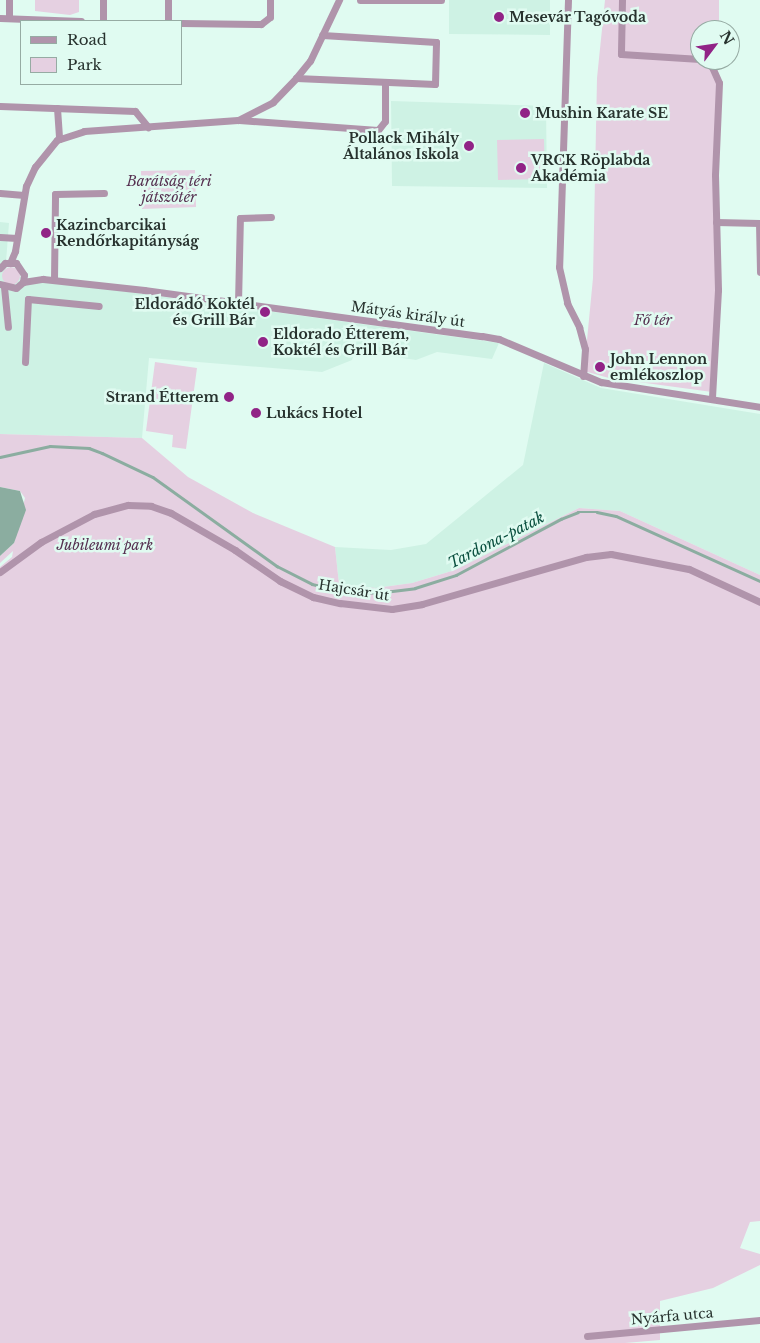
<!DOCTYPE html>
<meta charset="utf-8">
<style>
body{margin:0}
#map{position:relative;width:760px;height:1343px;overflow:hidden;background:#e0fbf1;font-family:"Libre Baskerville",serif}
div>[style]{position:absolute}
.built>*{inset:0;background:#cef2e4}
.green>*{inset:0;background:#e5d0e1}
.round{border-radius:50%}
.water>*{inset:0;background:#8bada0}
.stream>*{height:2.5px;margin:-1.25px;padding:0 1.25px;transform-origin:1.25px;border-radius:1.25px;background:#8bada0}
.street>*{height:7px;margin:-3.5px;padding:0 3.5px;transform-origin:3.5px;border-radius:3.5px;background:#b094ab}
.dots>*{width:14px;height:14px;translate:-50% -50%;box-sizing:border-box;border:2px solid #e0fbf1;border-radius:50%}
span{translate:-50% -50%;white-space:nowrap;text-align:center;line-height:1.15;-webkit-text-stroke:5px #e0fbf1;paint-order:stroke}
.poi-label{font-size:14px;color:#27322e;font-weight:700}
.left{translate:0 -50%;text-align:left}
.right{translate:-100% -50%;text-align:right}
.park-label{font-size:14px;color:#563151;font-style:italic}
.street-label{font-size:14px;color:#27322e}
.water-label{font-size:15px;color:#084e3d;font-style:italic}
.legend{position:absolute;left:20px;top:20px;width:162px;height:65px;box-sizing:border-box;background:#e0fbf1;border:1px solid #96aba3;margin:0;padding:6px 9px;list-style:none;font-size:15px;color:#27322e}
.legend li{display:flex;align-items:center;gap:10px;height:25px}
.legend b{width:25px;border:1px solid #96aba3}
.north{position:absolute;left:690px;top:20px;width:50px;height:50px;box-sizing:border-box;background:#e0fbf1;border:1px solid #96aba3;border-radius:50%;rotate:59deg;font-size:14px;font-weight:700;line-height:20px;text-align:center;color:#27322e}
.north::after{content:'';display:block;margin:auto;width:18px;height:22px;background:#912386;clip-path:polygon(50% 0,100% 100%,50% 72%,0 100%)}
</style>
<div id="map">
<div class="built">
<div style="clip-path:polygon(449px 0,550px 0,550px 35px,449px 34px)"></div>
<div style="clip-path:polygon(391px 101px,546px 106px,547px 188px,392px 186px)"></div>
<div style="clip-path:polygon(0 222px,9px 223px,5px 275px,499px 343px,492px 359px,437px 352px,416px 360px,355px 351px,352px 360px,322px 372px,149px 358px,142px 438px,0 434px)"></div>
<div style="clip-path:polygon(544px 363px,601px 388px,760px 414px,760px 575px,620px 511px,579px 508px,455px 570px,412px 583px,376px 588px,339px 584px,335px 547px,391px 550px,426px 544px,523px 465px)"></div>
</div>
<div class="green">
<div style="clip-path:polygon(35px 0,79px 0,79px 12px,70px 15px,35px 11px)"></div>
<div style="clip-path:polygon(605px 0,719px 0,719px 30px,700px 30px,700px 60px,718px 60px,715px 175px,718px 290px,712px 392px,609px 378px,584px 371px,593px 278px,597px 78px)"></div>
<div style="clip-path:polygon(544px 139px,545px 179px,498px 180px,497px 140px)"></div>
<div style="clip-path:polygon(195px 170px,196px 207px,142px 209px,141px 171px)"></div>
<div class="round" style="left:2px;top:267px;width:18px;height:18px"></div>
<div style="clip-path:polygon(155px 362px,197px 368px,186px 449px,172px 447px,173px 435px,146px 431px)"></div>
<div style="clip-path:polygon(0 434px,142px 438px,188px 477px,253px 513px,335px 547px,339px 584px,376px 588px,412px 583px,455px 570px,579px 508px,620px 511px,760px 575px,760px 1221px,750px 1222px,740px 1248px,760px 1254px,760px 1265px,713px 1288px,660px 1301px,660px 1340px,625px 1343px,0 1343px,0 567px,12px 557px,13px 551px,0 563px,0 556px,14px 543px,25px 498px,20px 491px,0 487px)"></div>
</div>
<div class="water">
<div style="clip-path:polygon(0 487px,20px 491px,26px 510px,14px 543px,0 556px)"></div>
</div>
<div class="stream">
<div style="left:0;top:457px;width:51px;rotate:-12.4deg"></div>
<div style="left:50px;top:446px;width:39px;rotate:3deg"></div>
<div style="left:89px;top:448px;width:14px;rotate:21deg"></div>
<div style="left:102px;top:453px;width:56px;rotate:25.2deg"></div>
<div style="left:153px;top:477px;width:153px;rotate:35.7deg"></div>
<div style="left:277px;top:566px;width:39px;rotate:27deg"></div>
<div style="left:312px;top:584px;width:32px;rotate:13deg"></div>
<div style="left:343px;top:591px;width:33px;rotate:3deg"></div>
<div style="left:376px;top:593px;width:39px;rotate:-7deg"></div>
<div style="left:415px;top:588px;width:43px;rotate:-17.6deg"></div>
<div style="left:456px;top:575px;width:119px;rotate:-28.1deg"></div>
<div style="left:561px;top:519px;width:18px;rotate:-22deg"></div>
<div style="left:578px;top:512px;width:19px"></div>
<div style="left:597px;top:512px;width:19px;rotate:12deg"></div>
<div style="left:616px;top:516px;width:158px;rotate:24.3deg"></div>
</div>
<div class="street">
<div style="left:103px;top:0;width:21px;rotate:90deg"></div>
<div style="left:360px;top:0;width:81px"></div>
<div style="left:568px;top:0;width:267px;rotate:91.9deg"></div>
<div style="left:559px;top:267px;width:37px;rotate:77deg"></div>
<div style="left:567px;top:303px;width:27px;rotate:63deg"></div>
<div style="left:579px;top:327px;width:23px;rotate:75deg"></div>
<div style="left:585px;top:349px;width:27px;rotate:94deg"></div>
<div style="left:622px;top:0;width:54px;rotate:91.1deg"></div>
<div style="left:621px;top:54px;width:79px;rotate:3.6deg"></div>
<div style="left:0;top:18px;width:81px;rotate:2.1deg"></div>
<div style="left:9px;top:18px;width:18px;rotate:-90deg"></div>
<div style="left:168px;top:21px;width:21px;rotate:-90deg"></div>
<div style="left:181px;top:23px;width:80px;rotate:0.7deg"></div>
<div style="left:261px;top:24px;width:11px;rotate:-38deg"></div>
<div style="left:270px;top:17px;width:17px;rotate:-90deg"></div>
<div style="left:704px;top:60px;width:11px;rotate:41deg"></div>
<div style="left:712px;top:67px;width:17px;rotate:66deg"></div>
<div style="left:719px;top:83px;width:92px;rotate:92.5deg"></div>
<div style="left:715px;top:175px;width:115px;rotate:88.5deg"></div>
<div style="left:718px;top:290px;width:109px;rotate:93.2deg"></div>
<div style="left:296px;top:78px;width:139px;rotate:2.5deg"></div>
<div style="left:435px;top:84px;width:42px;rotate:-88.6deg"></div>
<div style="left:436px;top:42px;width:114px;rotate:-176.5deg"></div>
<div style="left:0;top:106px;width:135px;rotate:2.1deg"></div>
<div style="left:135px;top:111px;width:21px;rotate:51deg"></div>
<div style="left:57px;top:108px;width:31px;rotate:86deg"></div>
<div style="left:239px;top:120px;width:139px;rotate:4.1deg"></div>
<div style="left:378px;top:130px;width:11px;rotate:-52deg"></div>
<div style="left:385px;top:121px;width:38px;rotate:-90deg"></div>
<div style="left:0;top:193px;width:24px;rotate:5deg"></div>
<div style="left:716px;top:222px;width:44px;rotate:1.3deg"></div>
<div style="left:759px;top:223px;width:49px;rotate:88.8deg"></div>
<div style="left:0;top:237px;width:17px;rotate:3deg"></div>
<div style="left:10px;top:263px;width:13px;rotate:-67deg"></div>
<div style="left:15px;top:251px;width:66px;rotate:-80.4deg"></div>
<div style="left:26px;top:186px;width:21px;rotate:-65deg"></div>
<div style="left:35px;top:167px;width:35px;rotate:-51deg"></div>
<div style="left:57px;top:140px;width:28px;rotate:-18deg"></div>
<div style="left:84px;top:131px;width:154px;rotate:-4.1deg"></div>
<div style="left:238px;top:120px;width:39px;rotate:-27deg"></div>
<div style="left:273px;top:102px;width:33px;rotate:-46deg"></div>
<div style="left:296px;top:78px;width:22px;rotate:-51deg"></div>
<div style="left:310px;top:61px;width:68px;rotate:-64.6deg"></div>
<div style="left:0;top:268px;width:7px;rotate:-45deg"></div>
<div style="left:5px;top:263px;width:11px"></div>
<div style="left:16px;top:263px;width:14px;rotate:56deg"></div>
<div style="left:24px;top:275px;width:7px;rotate:98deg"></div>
<div style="left:23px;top:282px;width:9px;rotate:139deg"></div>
<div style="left:16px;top:288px;width:16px;rotate:-166deg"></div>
<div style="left:54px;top:280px;width:86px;rotate:-89.3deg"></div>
<div style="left:55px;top:194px;width:49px;rotate:-1.2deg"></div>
<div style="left:23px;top:282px;width:20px;rotate:-9deg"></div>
<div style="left:43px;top:279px;width:102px;rotate:6.2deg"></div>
<div style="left:144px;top:290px;width:341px;rotate:7.8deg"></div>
<div style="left:482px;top:336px;width:17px;rotate:10deg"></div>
<div style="left:499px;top:339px;width:111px;rotate:22.9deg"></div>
<div style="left:601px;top:382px;width:161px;rotate:8.9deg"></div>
<div style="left:4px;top:287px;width:40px;rotate:84.3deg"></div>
<div style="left:238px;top:303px;width:85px;rotate:-88.7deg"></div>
<div style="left:240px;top:218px;width:31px;rotate:-2deg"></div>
<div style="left:25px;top:362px;width:63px;rotate:-87.3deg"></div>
<div style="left:28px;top:299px;width:71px;rotate:5.6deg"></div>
<div style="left:0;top:572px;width:51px;rotate:-36.2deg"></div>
<div style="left:41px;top:542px;width:60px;rotate:-27.8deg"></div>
<div style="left:94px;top:514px;width:35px;rotate:-15deg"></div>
<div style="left:128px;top:505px;width:23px;rotate:2deg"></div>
<div style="left:151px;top:506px;width:21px;rotate:19deg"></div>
<div style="left:171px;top:513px;width:74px;rotate:30deg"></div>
<div style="left:235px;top:550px;width:55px;rotate:34.6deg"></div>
<div style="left:280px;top:581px;width:37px;rotate:26deg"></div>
<div style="left:313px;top:597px;width:28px;rotate:13deg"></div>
<div style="left:340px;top:603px;width:52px;rotate:6.6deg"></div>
<div style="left:392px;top:609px;width:30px;rotate:-9deg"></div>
<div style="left:422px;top:604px;width:171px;rotate:-16deg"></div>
<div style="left:586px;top:557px;width:25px;rotate:-7deg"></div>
<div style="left:611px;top:554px;width:79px;rotate:10.9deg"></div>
<div style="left:689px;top:569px;width:78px;rotate:24.9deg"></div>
<div style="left:587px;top:1336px;width:174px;rotate:-5.3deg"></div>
</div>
<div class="dots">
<div style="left:499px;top:17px;background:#912386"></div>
<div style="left:525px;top:113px;background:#912386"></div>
<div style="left:469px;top:146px;background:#912386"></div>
<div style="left:521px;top:168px;background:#912386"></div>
<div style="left:46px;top:233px;background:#912386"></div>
<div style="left:265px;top:312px;background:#912386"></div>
<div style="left:263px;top:342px;background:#912386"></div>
<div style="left:600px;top:367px;background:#912386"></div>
<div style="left:229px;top:397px;background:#912386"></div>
<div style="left:256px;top:413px;background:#912386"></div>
</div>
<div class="poi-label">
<span class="left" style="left:509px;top:17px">Mesevár Tagóvoda</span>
<span class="left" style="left:535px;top:113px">Mushin Karate SE</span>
<span class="right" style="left:459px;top:146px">Pollack Mihály<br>Általános Iskola</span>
<span class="left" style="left:531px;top:168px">VRCK Röplabda<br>Akadémia</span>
<span class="left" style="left:56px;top:233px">Kazincbarcikai<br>Rendőrkapitányság</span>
<span class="right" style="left:255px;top:312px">Eldorádó Koktél<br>és Grill Bár</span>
<span class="left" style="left:273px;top:342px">Eldorado Étterem,<br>Koktél és Grill Bár</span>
<span class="left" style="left:610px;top:367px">John Lennon<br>emlékoszlop</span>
<span class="right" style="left:219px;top:397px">Strand Étterem</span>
<span class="left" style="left:266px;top:413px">Lukács Hotel</span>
</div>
<div class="park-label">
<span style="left:169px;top:189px">Barátság téri<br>játszótér</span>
<span style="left:653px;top:320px">Fő tér</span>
<span style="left:105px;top:545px">Jubileumi park</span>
</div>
<div class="street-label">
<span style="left:408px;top:314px;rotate:8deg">Mátyás király út</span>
<span style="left:354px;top:590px;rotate:9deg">Hajcsár út</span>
<span style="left:672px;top:1316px;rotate:-5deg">Nyárfa utca</span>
</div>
<div class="water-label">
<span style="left:496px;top:540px;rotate:-27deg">Tardona-patak</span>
</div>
<ul class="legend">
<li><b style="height:6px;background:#b094ab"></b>Road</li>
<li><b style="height:14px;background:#e5d0e1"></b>Park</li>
</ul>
<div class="north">N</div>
</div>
